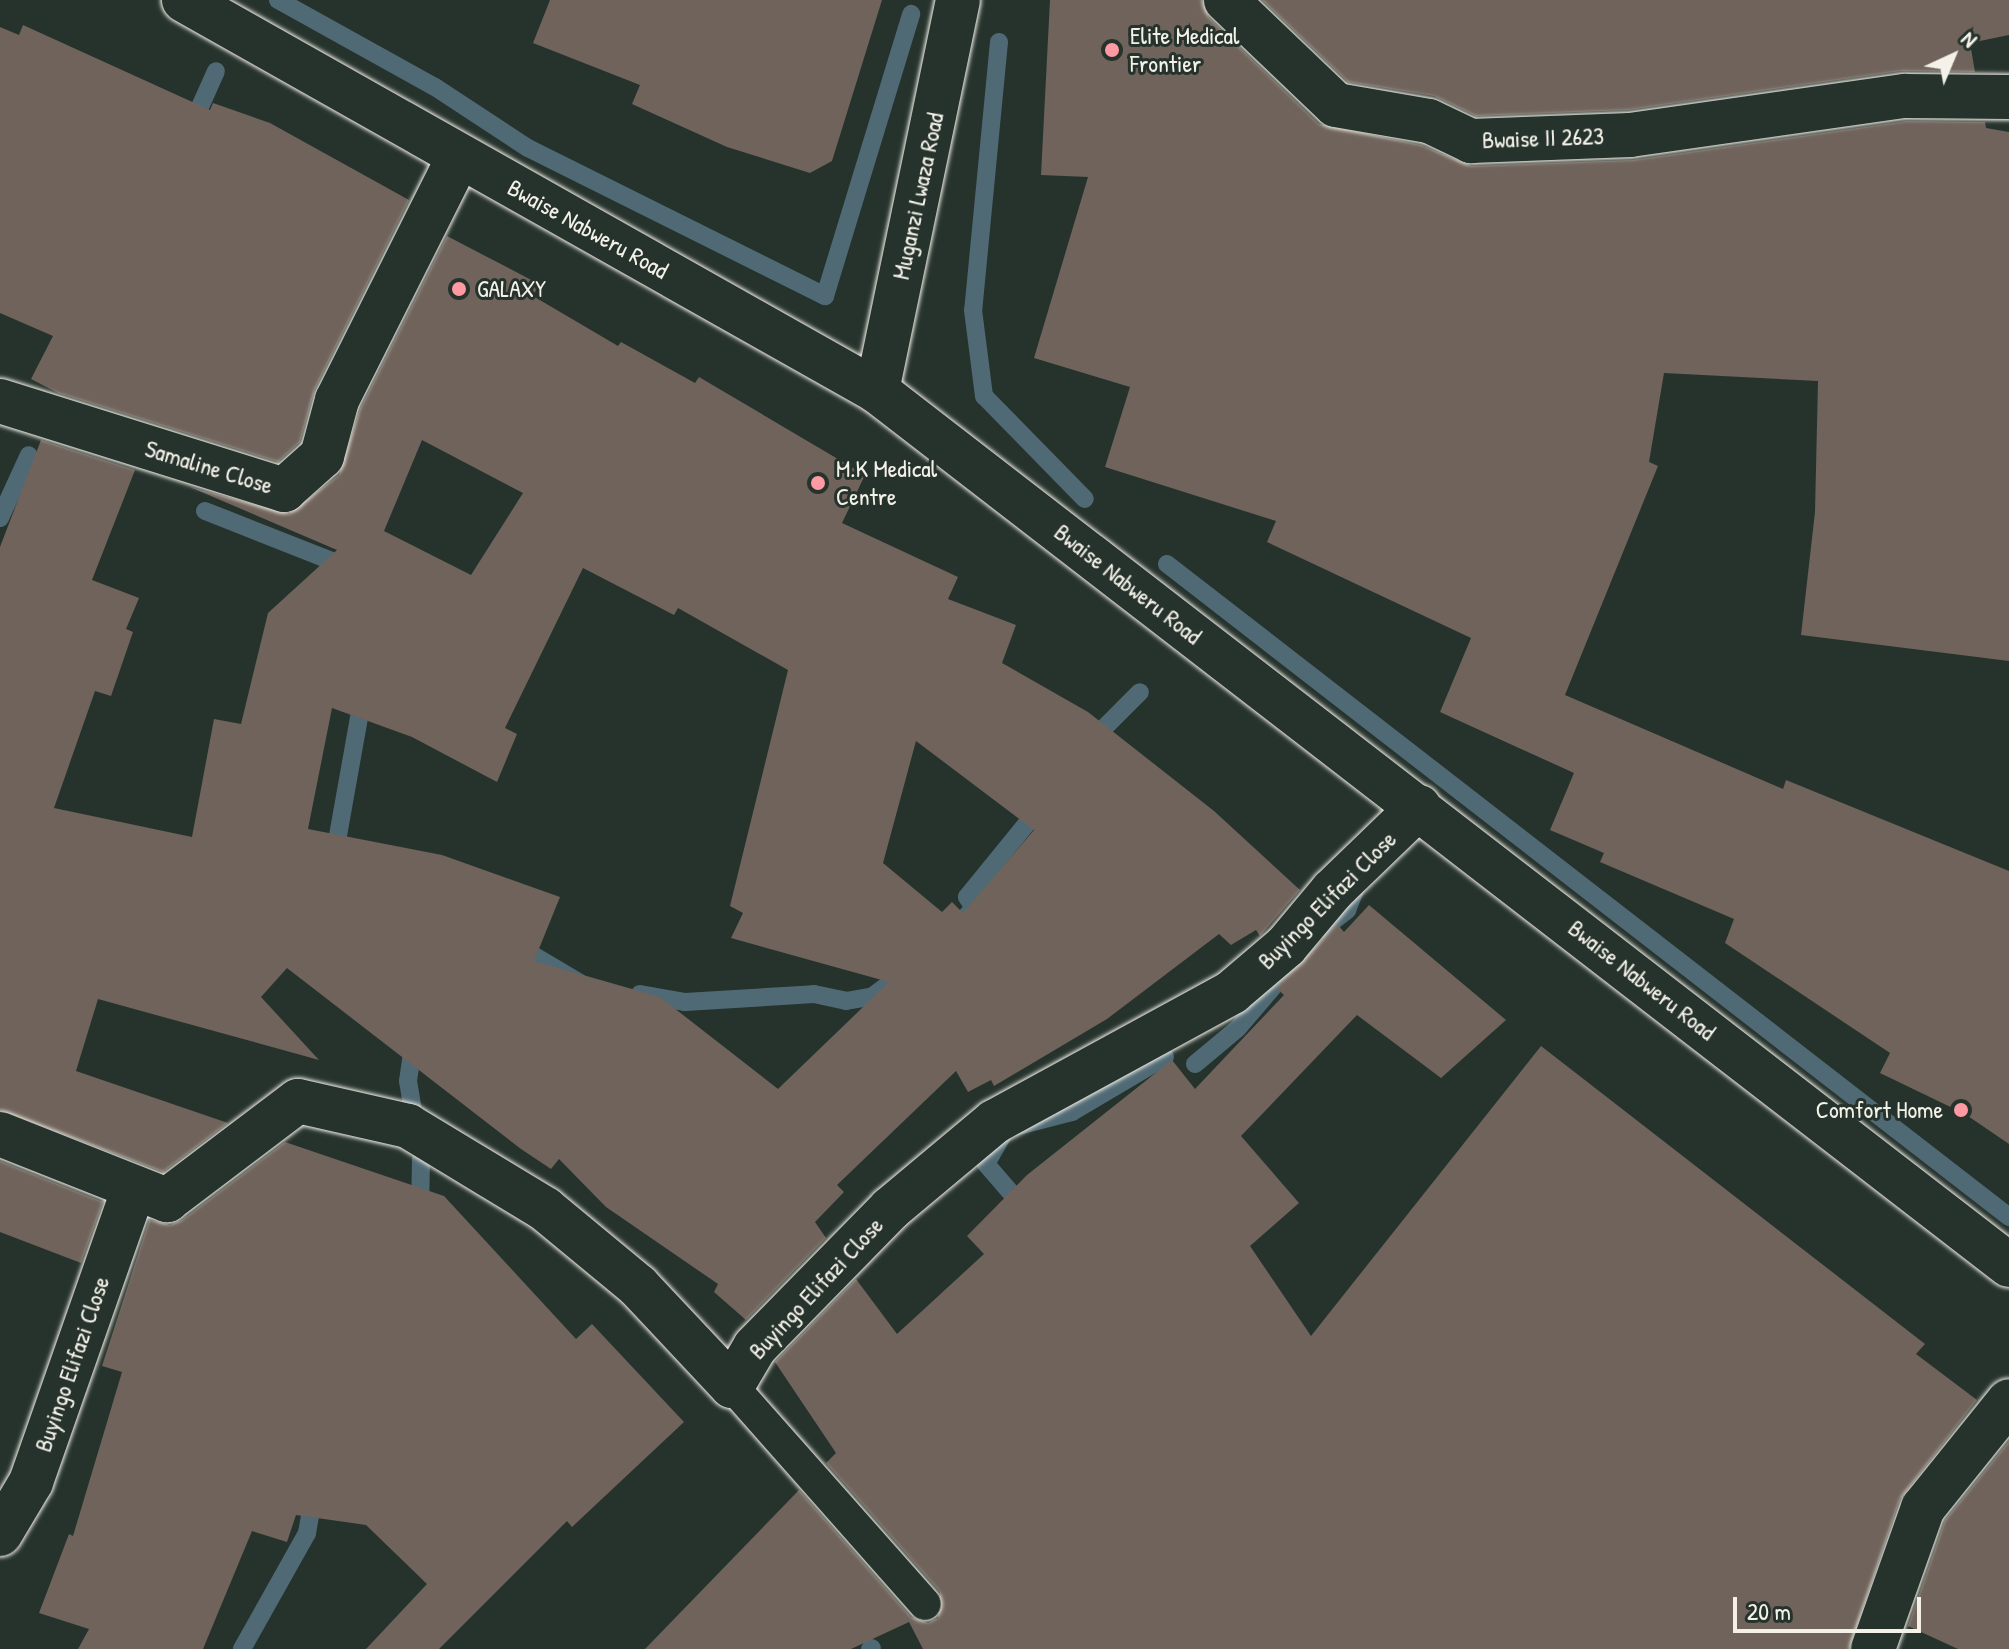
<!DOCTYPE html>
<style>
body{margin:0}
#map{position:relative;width:2009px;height:1649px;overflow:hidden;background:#26332d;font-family:"Patrick Hand",sans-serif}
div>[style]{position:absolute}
.stream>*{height:18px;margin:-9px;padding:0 9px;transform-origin:9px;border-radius:9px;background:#506a75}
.building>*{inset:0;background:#6f635b}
.roads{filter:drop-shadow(0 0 2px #f4f1e8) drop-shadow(0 0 2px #f4f1e8)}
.lane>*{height:32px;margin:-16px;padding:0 16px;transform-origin:16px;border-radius:16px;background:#26332d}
.street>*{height:44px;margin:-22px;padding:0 22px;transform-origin:22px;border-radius:22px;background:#26332d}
.secondary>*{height:44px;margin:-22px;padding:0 22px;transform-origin:22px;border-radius:22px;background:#26332d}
.dots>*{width:22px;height:22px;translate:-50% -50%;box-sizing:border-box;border:4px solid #26332d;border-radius:50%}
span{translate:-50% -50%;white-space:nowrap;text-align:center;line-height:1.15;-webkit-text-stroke:6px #26332d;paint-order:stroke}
.poi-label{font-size:24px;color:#f4f1e8}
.left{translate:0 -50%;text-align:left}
.right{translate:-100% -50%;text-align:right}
.street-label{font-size:24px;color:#f4f1e8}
.north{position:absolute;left:1913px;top:16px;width:80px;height:80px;-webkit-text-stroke:6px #26332d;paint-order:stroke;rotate:44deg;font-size:22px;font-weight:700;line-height:32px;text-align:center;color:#f4f1e8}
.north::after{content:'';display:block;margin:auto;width:28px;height:36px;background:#f4f1e8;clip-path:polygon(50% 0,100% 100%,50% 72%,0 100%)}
.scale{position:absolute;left:1733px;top:1597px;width:188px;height:36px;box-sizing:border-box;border:4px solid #f4f1e8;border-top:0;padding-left:10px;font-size:24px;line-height:28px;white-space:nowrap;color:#f4f1e8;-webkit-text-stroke:6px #26332d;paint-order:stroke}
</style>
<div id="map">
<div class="stream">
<div style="left:278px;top:0;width:179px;rotate:29deg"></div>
<div style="left:435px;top:87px;width:111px;rotate:33.3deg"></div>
<div style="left:528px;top:148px;width:332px;rotate:26.5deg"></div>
<div style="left:825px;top:296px;width:295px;rotate:-73deg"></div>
<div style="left:999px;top:42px;width:269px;rotate:95.5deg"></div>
<div style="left:973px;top:310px;width:87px;rotate:82.7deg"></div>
<div style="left:984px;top:396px;width:144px;rotate:45.6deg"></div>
<div style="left:191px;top:127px;width:61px;rotate:-65.9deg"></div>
<div style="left:205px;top:511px;width:153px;rotate:21.5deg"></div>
<div style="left:0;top:518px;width:69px;rotate:-65.3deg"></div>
<div style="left:1167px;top:564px;width:1066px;rotate:37.79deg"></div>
<div style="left:1091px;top:741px;width:69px;rotate:-45deg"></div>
<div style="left:334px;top:858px;width:166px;rotate:-79.9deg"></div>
<div style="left:960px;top:923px;width:21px;rotate:-47deg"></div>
<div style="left:974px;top:908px;width:13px;rotate:-122deg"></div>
<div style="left:967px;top:897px;width:117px;rotate:-50.9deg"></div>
<div style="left:1323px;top:929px;width:31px;rotate:-38deg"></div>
<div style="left:1347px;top:910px;width:31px;rotate:-68deg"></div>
<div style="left:516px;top:945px;width:74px;rotate:30.7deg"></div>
<div style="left:640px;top:994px;width:46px;rotate:10.1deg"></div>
<div style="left:685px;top:1002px;width:129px;rotate:-3.5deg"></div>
<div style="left:814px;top:994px;width:33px;rotate:12deg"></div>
<div style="left:846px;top:1001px;width:27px;rotate:-10deg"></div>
<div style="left:873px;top:996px;width:35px;rotate:-37deg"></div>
<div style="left:414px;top:1039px;width:42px;rotate:98.1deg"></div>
<div style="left:408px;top:1081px;width:43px;rotate:80.5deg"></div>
<div style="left:1195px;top:1064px;width:56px;rotate:-39.9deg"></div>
<div style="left:1238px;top:1028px;width:80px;rotate:-49.6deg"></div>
<div style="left:1025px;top:1209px;width:60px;rotate:-130.9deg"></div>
<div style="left:986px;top:1164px;width:40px;rotate:-60.3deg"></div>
<div style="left:1006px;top:1129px;width:68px;rotate:-14.4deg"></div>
<div style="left:1072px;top:1112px;width:108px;rotate:-30.6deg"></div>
<div style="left:420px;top:1212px;width:53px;rotate:-88.9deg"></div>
<div style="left:242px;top:1649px;width:133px;rotate:-60.7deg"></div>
<div style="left:307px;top:1533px;width:40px;rotate:-80deg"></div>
<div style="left:870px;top:1649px;width:2px;rotate:-27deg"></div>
</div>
<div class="building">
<div style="clip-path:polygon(550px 0,882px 0,832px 161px,810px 173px,727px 147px,632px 104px,640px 85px,533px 43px)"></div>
<div style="clip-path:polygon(1050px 0,1202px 0,1209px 18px,1319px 124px,1421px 145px,1471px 166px,1633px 160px,1907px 121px,1985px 122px,1986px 128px,2009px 132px,2009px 661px,1801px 635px,1815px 512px,1818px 381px,1664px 373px,1649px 462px,1658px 466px,1565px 695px,1783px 789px,1786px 780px,2009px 871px,2009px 1144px,1965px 1114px,1880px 1073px,1890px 1053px,1725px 943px,1734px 919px,1600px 862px,1604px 853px,1550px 830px,1574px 773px,1440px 712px,1471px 638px,1267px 542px,1276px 521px,1105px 467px,1130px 387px,1034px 358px,1088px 177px,1041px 175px)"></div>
<div style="clip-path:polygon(1262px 0,2009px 0,2009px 35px,1970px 43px,1975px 72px,1901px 71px,1628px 110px,1476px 116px,1434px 96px,1348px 82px)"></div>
<div style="clip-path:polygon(23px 25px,210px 110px,213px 103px,270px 123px,409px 200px,315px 389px,300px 442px,278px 462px,58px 393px,31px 379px,53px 336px,0 313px,0 27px,19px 35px)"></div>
<div style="clip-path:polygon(evenodd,447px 236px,539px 284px,533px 296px,618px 346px,621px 342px,695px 383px,699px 377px,865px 475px,842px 523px,958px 577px,948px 599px,1016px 625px,1002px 663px,1088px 712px,1214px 811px,1300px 890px,1260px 936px,1256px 930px,1231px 945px,1219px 934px,1107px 1019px,994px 1086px,991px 1080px,968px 1092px,956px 1071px,837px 1185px,844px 1192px,815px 1222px,826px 1238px,746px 1320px,714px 1292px,718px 1284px,606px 1207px,559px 1159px,551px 1169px,521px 1149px,287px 968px,261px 997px,319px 1060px,98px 999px,76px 1071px,228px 1123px,163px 1172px,0 1110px,0 547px,41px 440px,135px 470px,92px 580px,139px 598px,126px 629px,133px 632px,111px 696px,95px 691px,54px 808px,192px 837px,214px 719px,241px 724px,268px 613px,337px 550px,190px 487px,289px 514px,339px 475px,360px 409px,447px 236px,422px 440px,523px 493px,471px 575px,384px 531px,422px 440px,447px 236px,583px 568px,674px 615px,678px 608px,788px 670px,730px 906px,743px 913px,731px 938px,889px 982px,778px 1089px,660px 997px,534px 961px,560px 897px,442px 855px,308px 829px,332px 708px,412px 737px,497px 782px,517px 734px,505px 728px,583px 568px,447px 236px,916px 741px,1034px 830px,963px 913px,952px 902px,942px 912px,883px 863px,916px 741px)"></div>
<div style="clip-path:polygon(1369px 905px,1506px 1020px,1441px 1078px,1357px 1015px,1241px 1136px,1299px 1203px,1250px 1246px,1311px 1336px,1541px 1046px,1925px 1344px,1916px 1354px,1977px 1400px,1900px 1499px,1849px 1649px,923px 1649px,909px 1622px,851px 1649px,645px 1649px,799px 1490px,911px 1617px,928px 1623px,938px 1618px,940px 1592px,826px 1463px,836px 1453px,775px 1362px,856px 1279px,897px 1334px,984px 1254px,967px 1236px,1027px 1175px,1172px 1060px,1195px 1089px,1284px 995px,1276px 988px,1337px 924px,1344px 932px)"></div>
<div style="clip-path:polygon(285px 1142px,444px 1196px,576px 1339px,592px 1324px,684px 1422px,572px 1527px,567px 1521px,439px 1649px,366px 1649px,427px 1584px,366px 1525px,296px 1515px,287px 1542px,252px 1531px,203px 1649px,78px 1649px,89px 1629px,39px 1613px,69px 1534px,73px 1536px,122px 1372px,102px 1366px,149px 1220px,170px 1225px,182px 1220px)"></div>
<div style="clip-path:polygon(0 1161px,103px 1202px,81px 1263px,0 1232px)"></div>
<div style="clip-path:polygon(2009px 1441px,2009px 1649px,1958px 1649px,1908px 1626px,1945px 1520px)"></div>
</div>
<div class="roads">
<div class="lane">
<div style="left:732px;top:1386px;width:291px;rotate:48.5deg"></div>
</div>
<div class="street">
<div style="left:1226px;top:0;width:152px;rotate:43.7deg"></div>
<div style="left:1336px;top:105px;width:94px;rotate:9.8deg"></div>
<div style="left:1429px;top:121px;width:47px;rotate:25.5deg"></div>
<div style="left:1471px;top:141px;width:159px;rotate:-2.2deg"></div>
<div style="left:1630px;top:135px;width:278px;rotate:-8.1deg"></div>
<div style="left:1905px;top:96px;width:104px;rotate:0.6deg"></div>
<div style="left:0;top:401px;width:298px;rotate:17.4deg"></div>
<div style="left:284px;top:490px;width:51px;rotate:-41.8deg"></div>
<div style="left:322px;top:456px;width:58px;rotate:-75deg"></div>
<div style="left:337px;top:400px;width:273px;rotate:-63.4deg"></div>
<div style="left:0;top:1134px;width:180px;rotate:21.6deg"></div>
<div style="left:167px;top:1200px;width:164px;rotate:-37.1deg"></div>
<div style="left:298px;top:1101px;width:113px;rotate:12.8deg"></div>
<div style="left:408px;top:1126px;width:160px;rotate:31.2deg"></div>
<div style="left:545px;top:1209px;width:121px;rotate:39.6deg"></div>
<div style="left:638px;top:1286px;width:137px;rotate:46.8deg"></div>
<div style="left:732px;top:1386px;width:45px;rotate:-59.5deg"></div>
<div style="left:755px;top:1347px;width:193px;rotate:-45.6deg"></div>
<div style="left:890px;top:1209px;width:136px;rotate:-39.9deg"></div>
<div style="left:994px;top:1122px;width:271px;rotate:-28.6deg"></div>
<div style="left:1232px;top:992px;width:71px;rotate:-40.4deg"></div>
<div style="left:1286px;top:946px;width:72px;rotate:-50.1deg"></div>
<div style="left:1332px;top:891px;width:121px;rotate:-44deg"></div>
<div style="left:0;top:1534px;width:61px;rotate:-59.2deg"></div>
<div style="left:31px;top:1482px;width:312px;rotate:-70.7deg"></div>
<div style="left:1873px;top:1649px;width:150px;rotate:-70.5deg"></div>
<div style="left:1923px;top:1508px;width:137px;rotate:-51.2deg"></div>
</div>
<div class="secondary">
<div style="left:184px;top:0;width:796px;rotate:29.43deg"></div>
<div style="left:877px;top:391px;width:1430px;rotate:37.67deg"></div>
<div style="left:877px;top:391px;width:399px;rotate:-78.3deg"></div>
</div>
</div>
<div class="dots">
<div style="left:1112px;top:50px;background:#ff9aa2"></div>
<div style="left:459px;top:289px;background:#ff9aa2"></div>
<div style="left:818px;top:483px;background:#ff9aa2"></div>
<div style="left:1961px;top:1110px;background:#ff9aa2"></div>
</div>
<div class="poi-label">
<span class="left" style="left:1130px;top:50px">Elite Medical<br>Frontier</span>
<span class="left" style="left:477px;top:289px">GALAXY</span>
<span class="left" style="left:836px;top:483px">M.K Medical<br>Centre</span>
<span class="right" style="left:1943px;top:1110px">Comfort Home</span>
</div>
<div class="street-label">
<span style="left:1543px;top:138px;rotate:-2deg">Bwaise II 2623</span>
<span style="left:918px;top:196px;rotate:-78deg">Muganzi Lwaza Road</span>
<span style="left:588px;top:229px;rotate:29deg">Bwaise Nabweru Road</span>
<span style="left:209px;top:467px;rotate:17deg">Samaline Close</span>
<span style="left:1128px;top:584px;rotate:38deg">Bwaise Nabweru Road</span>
<span style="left:1327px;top:900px;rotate:-45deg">Buyingo Elifazi Close</span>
<span style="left:1642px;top:980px;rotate:38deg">Bwaise Nabweru Road</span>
<span style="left:816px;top:1288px;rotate:-47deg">Buyingo Elifazi Close</span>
<span style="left:72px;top:1364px;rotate:-71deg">Buyingo Elifazi Close</span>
</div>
<div class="north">N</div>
<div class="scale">20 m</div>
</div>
